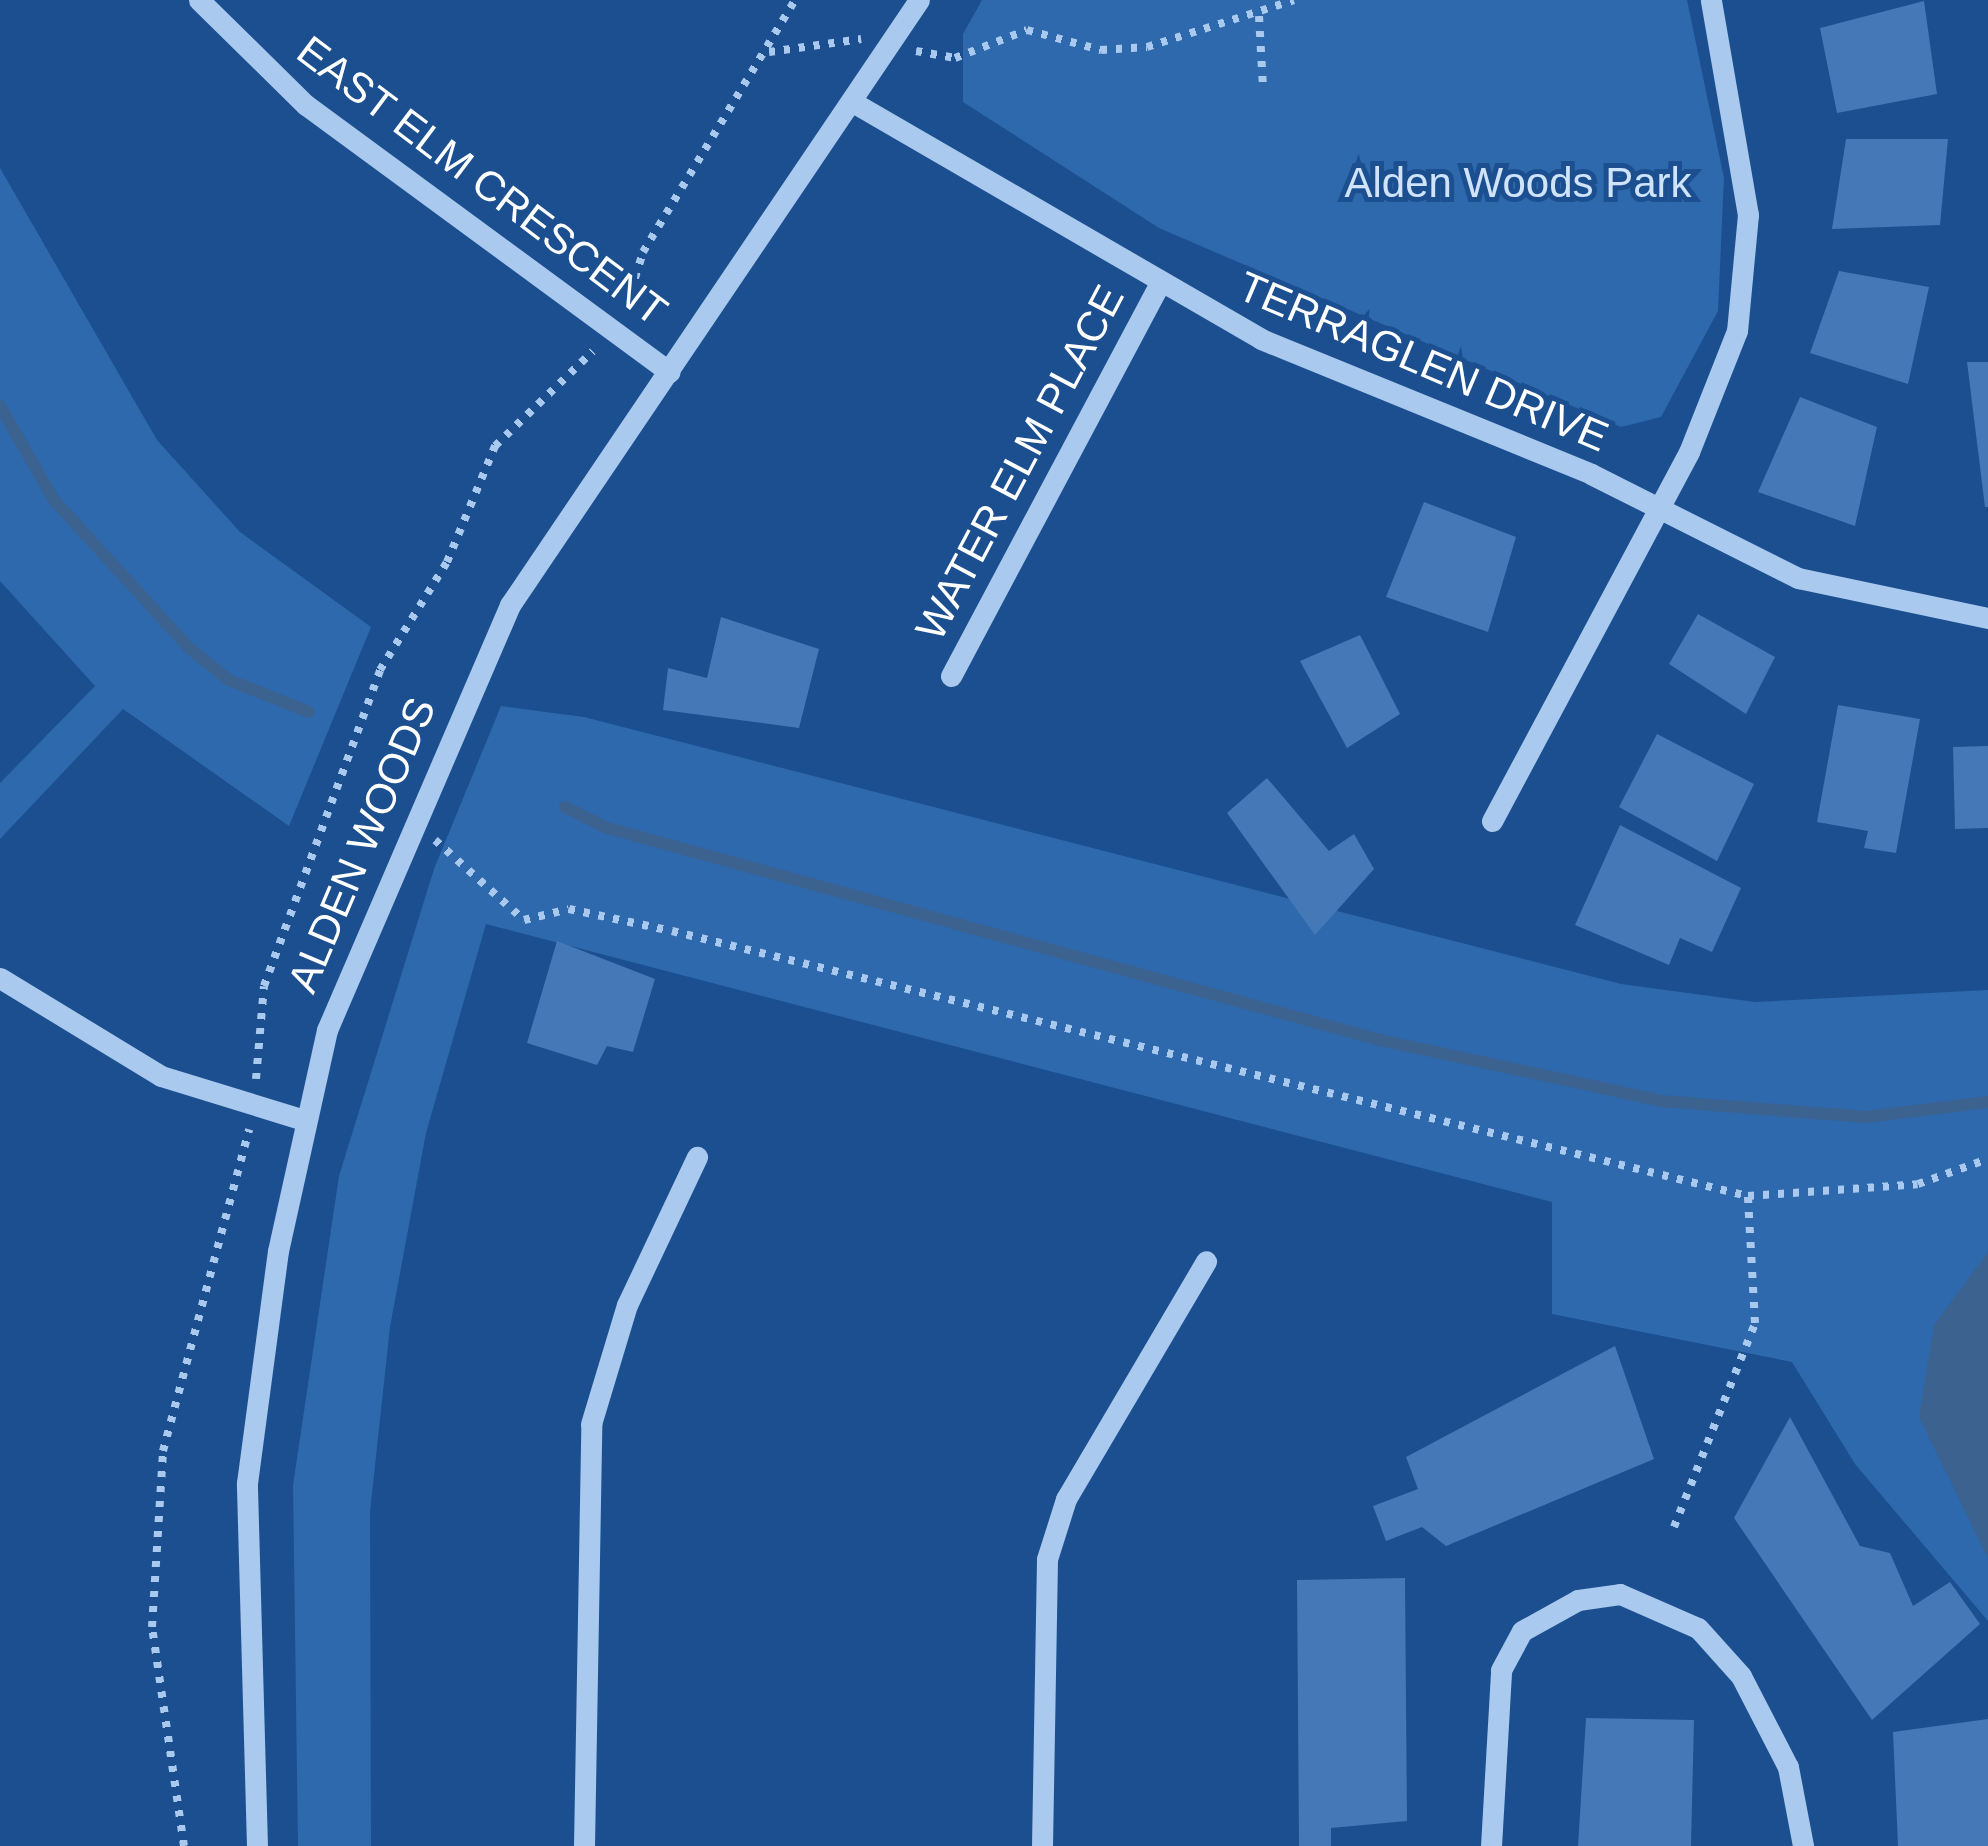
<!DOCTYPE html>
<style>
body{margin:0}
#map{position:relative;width:1988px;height:1846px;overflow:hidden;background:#1b4f8f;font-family:Arial,sans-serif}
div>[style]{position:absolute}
.green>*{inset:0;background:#2e69ad}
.water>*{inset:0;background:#3c6290}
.stream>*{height:12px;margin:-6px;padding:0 6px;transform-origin:6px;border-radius:6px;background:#3c6290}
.building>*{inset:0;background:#4478b7}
.path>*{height:8px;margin-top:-4px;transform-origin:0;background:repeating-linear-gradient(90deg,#a9c9ee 0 6px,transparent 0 15px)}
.minor>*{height:21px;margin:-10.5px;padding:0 10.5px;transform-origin:10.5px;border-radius:10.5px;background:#a9c9ee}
span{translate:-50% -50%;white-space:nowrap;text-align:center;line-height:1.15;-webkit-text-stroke:10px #1b4f8f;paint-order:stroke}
.street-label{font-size:42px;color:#fff}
.park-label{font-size:42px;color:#cfe3fa}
</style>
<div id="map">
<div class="green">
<div style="clip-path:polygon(982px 0,1687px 0,1724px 178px,1718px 311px,1661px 417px,1621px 427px,1159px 228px,963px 102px,963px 34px)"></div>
<div style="clip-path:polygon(0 168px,157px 440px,240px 532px,371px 627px,289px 826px,123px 709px,0 839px,0 783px,95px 686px,0 581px)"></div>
<div style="clip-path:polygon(501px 706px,584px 717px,1621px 984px,1755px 1002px,1988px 990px,1988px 1621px,1855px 1464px,1792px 1362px,1552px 1314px,1552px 1202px,486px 924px,426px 1133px,390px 1327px,370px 1512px,371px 1846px,298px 1846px,293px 1485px,339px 1176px,434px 869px)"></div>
</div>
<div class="water">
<div style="clip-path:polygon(1988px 1252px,1988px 1558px,1919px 1417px,1934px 1325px)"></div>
</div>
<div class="stream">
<div style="left:0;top:406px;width:108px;rotate:60.1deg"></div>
<div style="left:54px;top:500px;width:200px;rotate:47.6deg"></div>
<div style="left:189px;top:648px;width:51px;rotate:38.7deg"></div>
<div style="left:229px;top:680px;width:86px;rotate:21.8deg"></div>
<div style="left:565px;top:807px;width:47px;rotate:26.6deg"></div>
<div style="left:607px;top:828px;width:802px;rotate:15.34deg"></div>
<div style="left:1380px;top:1040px;width:289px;rotate:12.2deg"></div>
<div style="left:1662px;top:1101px;width:205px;rotate:4.5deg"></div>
<div style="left:1866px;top:1117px;width:123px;rotate:-7deg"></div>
</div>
<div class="building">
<div style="clip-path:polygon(1924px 1px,1937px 94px,1837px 113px,1820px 28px)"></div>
<div style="clip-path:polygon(1846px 139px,1948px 139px,1940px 225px,1832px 229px)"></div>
<div style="clip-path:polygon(1839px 271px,1929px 287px,1908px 384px,1810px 353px)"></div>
<div style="clip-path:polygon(1967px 362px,1988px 362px,1988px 507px,1985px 507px)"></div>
<div style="clip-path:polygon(1800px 397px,1877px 427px,1855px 526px,1758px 492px)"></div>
<div style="clip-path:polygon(1424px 502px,1516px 537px,1488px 632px,1386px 597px)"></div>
<div style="clip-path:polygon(1698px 614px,1775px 657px,1746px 714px,1669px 664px)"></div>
<div style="clip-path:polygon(721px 617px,819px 649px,799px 728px,663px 710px,668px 668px,707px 678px)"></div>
<div style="clip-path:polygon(1360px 635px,1400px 714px,1347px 748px,1300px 661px)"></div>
<div style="clip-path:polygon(1838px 705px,1920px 719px,1896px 853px,1864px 848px,1868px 831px,1817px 822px)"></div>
<div style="clip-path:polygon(1657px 734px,1754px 784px,1717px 861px,1619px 807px)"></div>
<div style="clip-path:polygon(1988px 746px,1988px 828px,1955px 829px,1953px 747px)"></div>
<div style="clip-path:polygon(1267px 778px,1329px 851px,1354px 834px,1374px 869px,1315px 935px,1227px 813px)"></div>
<div style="clip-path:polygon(1620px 825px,1741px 888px,1712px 952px,1680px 938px,1669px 965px,1575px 925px)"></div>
<div style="clip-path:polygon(557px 941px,655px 979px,633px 1052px,607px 1046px,597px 1065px,527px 1043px)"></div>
<div style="clip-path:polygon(1615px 1346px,1654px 1459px,1446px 1546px,1422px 1527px,1386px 1541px,1373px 1506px,1418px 1489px,1406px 1457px)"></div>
<div style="clip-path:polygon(1790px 1417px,1860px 1546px,1890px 1553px,1913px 1606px,1950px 1582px,1980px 1624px,1872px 1720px,1734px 1518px)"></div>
<div style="clip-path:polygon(1405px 1578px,1407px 1821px,1331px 1828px,1331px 1846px,1299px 1846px,1297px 1580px)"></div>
<div style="clip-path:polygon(1586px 1718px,1694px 1720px,1691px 1846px,1578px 1846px)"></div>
<div style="clip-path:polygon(1988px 1719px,1988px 1846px,1898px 1846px,1893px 1732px)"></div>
</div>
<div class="path">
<div style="left:1259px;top:16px;width:72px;rotate:86.8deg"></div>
<div style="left:916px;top:51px;width:40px;rotate:10deg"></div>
<div style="left:955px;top:58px;width:77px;rotate:-21.3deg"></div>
<div style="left:1027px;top:30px;width:77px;rotate:15.1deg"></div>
<div style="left:1101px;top:50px;width:46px;rotate:-3.7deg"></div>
<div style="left:1147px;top:47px;width:154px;rotate:-17.7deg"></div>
<div style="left:769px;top:52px;width:93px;rotate:-8deg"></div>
<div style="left:626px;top:307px;width:58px;rotate:-72.8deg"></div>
<div style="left:643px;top:252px;width:294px;rotate:-58.9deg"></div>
<div style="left:435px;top:840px;width:120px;rotate:42deg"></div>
<div style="left:524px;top:920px;width:46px;rotate:-13.7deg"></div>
<div style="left:569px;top:909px;width:105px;rotate:12.1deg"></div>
<div style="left:672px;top:931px;width:1108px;rotate:13.84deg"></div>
<div style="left:1748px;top:1196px;width:170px;rotate:-4deg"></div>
<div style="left:1918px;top:1184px;width:74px;rotate:-19.7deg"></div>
<div style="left:256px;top:1079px;width:93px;rotate:-85.1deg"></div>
<div style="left:264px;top:986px;width:337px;rotate:-69.8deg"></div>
<div style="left:380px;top:670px;width:127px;rotate:-58.2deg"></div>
<div style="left:447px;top:562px;width:126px;rotate:-67.5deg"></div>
<div style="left:495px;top:446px;width:136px;rotate:-44.1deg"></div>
<div style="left:1674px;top:1527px;width:219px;rotate:-68.3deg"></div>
<div style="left:1755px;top:1323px;width:127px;rotate:-93.2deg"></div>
<div style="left:184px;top:1846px;width:221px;rotate:-98.3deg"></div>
<div style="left:152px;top:1627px;width:176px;rotate:-86.4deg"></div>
<div style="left:163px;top:1451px;width:333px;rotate:-75deg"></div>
</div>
<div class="minor">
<div style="left:199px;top:0;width:150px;rotate:44.5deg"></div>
<div style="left:306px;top:105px;width:451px;rotate:36.3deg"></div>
<div style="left:856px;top:104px;width:468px;rotate:30.1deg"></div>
<div style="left:1261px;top:339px;width:357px;rotate:22.2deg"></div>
<div style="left:1591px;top:474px;width:232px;rotate:26.7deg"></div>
<div style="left:1798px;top:578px;width:194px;rotate:11.9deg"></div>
<div style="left:951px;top:676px;width:441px;rotate:-62deg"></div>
<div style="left:1492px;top:821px;width:418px;rotate:-61.9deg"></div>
<div style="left:1689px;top:452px;width:130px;rotate:-68.4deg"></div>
<div style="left:1737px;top:331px;width:117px;rotate:-84.6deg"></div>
<div style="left:1748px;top:215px;width:218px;rotate:-99.8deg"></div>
<div style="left:0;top:978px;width:188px;rotate:31.3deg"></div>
<div style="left:161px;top:1076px;width:150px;rotate:17.1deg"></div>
<div style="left:257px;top:1846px;width:363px;rotate:-91.6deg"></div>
<div style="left:247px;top:1483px;width:234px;rotate:-82.4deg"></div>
<div style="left:278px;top:1251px;width:226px;rotate:-77.5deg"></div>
<div style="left:327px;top:1030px;width:463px;rotate:-66.7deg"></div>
<div style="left:510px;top:605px;width:730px;rotate:-55.94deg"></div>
<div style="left:584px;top:1846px;width:422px;rotate:-89deg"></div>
<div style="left:591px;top:1424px;width:124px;rotate:-73.2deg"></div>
<div style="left:627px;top:1305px;width:164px;rotate:-64.7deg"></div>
<div style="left:1042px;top:1846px;width:287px;rotate:-89deg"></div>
<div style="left:1047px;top:1559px;width:63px;rotate:-72.4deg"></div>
<div style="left:1066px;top:1499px;width:276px;rotate:-59.5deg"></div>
<div style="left:1491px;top:1846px;width:176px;rotate:-86.7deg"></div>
<div style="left:1501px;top:1670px;width:44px;rotate:-61.7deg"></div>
<div style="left:1522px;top:1631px;width:64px;rotate:-29deg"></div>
<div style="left:1578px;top:1600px;width:42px;rotate:-8.1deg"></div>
<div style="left:1620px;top:1594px;width:85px;rotate:23.6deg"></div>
<div style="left:1698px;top:1628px;width:64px;rotate:48.1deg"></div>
<div style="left:1741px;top:1676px;width:102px;rotate:62.7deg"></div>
<div style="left:1788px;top:1767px;width:80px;rotate:79.2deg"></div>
</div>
<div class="street-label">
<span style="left:482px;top:181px;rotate:37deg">EAST ELM CRESCENT</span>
<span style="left:1423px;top:362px;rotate:23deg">TERRAGLEN DRIVE</span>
<span style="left:1020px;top:463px;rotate:-62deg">WATER ELM PLACE</span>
<span style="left:362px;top:845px;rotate:-67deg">ALDEN WOODS</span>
</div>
<div class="park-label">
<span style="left:1518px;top:183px">Alden Woods Park</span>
</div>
</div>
